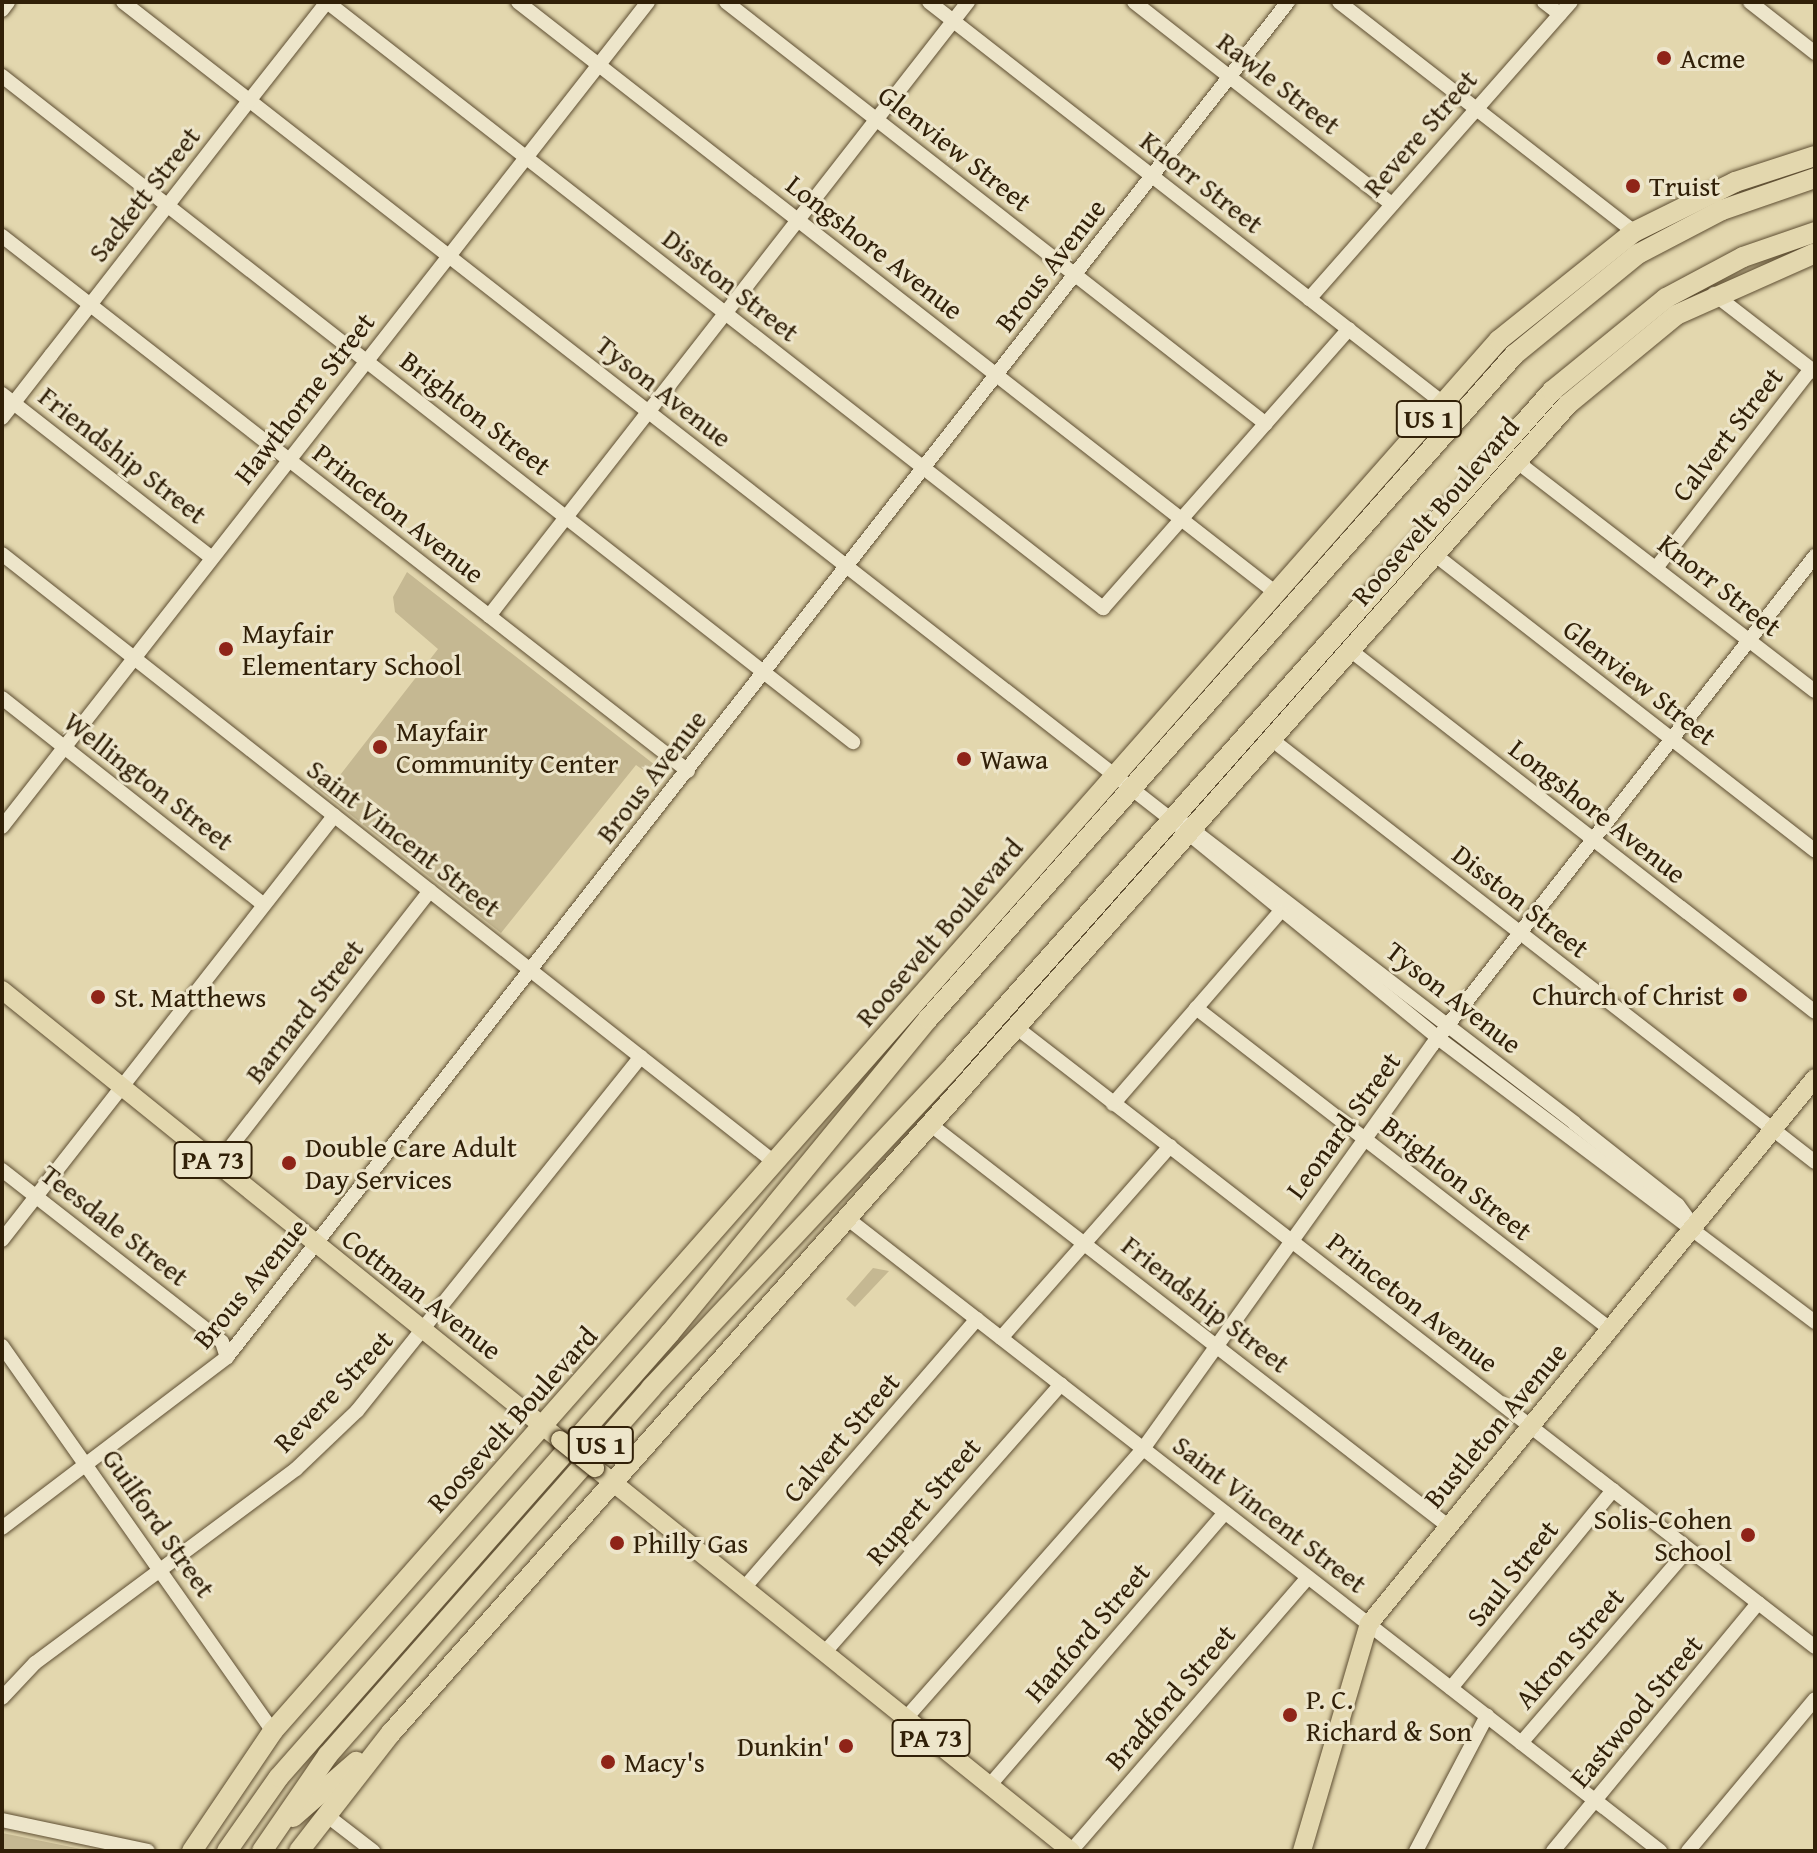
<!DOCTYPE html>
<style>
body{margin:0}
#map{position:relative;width:1817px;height:1853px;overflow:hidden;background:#e3d7ae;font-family:"Gentium Book Plus",serif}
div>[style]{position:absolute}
.green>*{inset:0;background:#c5b892}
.roads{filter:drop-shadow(0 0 2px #5e4e32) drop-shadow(0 0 2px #5e4e32)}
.minor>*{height:14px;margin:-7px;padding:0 7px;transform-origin:7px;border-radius:7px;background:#ede5ca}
.major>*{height:18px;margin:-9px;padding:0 9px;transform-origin:9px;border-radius:9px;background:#e3d7ae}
.highway>*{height:20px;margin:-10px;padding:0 10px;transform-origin:10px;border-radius:10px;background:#e3d7ae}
.bridges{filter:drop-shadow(0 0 2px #312008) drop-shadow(0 0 2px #312008)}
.major-bridge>*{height:18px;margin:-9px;padding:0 9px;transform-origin:9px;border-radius:9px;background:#e3d7ae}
.dots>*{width:22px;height:22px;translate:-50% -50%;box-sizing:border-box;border:4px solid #ede5ca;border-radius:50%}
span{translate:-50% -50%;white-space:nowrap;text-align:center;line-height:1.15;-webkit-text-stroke:6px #ede5ca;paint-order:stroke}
.shield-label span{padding:2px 6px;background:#ede5ca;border:2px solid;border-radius:6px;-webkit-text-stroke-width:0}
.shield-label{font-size:26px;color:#312008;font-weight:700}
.poi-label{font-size:28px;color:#312008}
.left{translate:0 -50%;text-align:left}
.right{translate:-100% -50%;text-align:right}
.street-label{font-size:28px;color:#312008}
.frame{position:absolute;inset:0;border:4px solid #312008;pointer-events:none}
</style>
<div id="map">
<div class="green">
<div style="clip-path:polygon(407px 572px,664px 772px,657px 780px,636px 765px,501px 933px,313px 785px,325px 769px,337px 779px,438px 649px,395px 612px,393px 597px)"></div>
<div style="clip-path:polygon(873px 1268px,889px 1271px,855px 1307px,846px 1299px)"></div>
<div style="clip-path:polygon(2px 1833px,12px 1835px,91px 1851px,2px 1851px)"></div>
</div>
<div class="roads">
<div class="minor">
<div style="left:123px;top:2px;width:1330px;rotate:37.95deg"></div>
<div style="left:1172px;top:820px;width:344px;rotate:39.3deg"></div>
<div style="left:1438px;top:1038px;width:472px;rotate:37deg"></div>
<div style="left:518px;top:2px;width:961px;rotate:37.94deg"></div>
<div style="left:726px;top:2px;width:685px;rotate:38.01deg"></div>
<div style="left:929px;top:2px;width:652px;rotate:37.96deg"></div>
<div style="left:1134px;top:2px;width:328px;rotate:38.1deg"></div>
<div style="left:1339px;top:2px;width:374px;rotate:37.9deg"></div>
<div style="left:1544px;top:2px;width:20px;rotate:37deg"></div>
<div style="left:1750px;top:2px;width:83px;rotate:38.1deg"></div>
<div style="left:2px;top:10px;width:10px;rotate:-53deg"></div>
<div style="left:2px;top:76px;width:1081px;rotate:38.05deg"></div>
<div style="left:2px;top:236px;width:870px;rotate:37.95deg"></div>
<div style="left:1714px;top:294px;width:128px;rotate:37.7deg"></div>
<div style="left:1309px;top:299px;width:396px;rotate:-48.6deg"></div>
<div style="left:2px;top:394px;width:266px;rotate:38deg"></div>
<div style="left:2px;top:418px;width:80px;rotate:-52.1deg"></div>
<div style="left:51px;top:355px;width:63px;rotate:-52deg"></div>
<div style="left:90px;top:305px;width:259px;rotate:-52.1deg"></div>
<div style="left:249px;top:101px;width:126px;rotate:-51.8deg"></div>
<div style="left:327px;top:2px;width:985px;rotate:37.99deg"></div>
<div style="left:1103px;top:608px;width:372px;rotate:-48.6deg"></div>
<div style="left:1516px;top:461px;width:377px;rotate:37.6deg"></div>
<div style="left:2px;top:554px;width:983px;rotate:38.22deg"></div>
<div style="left:1434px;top:554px;width:483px;rotate:37.9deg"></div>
<div style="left:1656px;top:568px;width:252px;rotate:-52.1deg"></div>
<div style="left:489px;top:616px;width:779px;rotate:-52.04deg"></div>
<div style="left:1350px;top:650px;width:589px;rotate:37.9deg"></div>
<div style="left:2px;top:698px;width:333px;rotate:38.3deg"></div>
<div style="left:1271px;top:739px;width:689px;rotate:37.87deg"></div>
<div style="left:1185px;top:824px;width:491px;rotate:37.5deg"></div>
<div style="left:1574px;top:1123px;width:132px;rotate:38.3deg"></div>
<div style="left:1678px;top:1205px;width:27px;rotate:54deg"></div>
<div style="left:2px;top:827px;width:1048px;rotate:-51.94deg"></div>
<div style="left:1196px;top:1008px;width:524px;rotate:37.79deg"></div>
<div style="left:1017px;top:1028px;width:1010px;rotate:37.8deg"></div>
<div style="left:1113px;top:1104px;width:254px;rotate:-49deg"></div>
<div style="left:931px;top:1125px;width:654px;rotate:37.8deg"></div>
<div style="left:218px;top:1163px;width:345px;rotate:-52.1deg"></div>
<div style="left:2px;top:1170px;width:279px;rotate:38deg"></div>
<div style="left:222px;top:1342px;width:16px;rotate:72deg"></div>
<div style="left:848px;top:1219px;width:1029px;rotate:37.89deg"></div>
<div style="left:2px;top:1240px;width:539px;rotate:-51.94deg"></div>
<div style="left:1001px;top:1338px;width:256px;rotate:-48.6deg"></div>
<div style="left:2px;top:1346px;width:471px;rotate:54.9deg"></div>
<div style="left:2px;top:1528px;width:283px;rotate:-37.2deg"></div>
<div style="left:227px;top:1357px;width:1721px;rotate:-51.94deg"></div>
<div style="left:744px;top:1588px;width:356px;rotate:-49.1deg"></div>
<div style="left:825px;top:1652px;width:357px;rotate:-48.6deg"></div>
<div style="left:1451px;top:1688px;width:256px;rotate:-50.7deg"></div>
<div style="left:2px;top:1698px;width:48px;rotate:-46.7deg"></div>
<div style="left:35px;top:1663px;width:325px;rotate:-36.6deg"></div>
<div style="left:296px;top:1469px;width:84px;rotate:-43.6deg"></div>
<div style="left:357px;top:1411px;width:454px;rotate:-51.3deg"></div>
<div style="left:906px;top:1718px;width:359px;rotate:-48.6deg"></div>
<div style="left:1143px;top:1449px;width:498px;rotate:-54.4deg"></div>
<div style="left:1433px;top:1044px;width:620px;rotate:-51.95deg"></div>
<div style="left:1521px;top:1743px;width:254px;rotate:-49.2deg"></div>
<div style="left:989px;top:1786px;width:361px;rotate:-49.2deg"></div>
<div style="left:325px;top:1814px;width:61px;rotate:37.6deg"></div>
<div style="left:2px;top:1820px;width:149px;rotate:12deg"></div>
<div style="left:1071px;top:1851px;width:362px;rotate:-49.1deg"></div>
<div style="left:1416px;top:1851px;width:153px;rotate:-62.3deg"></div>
<div style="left:1553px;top:1851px;width:322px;rotate:-50.4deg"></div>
<div style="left:1688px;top:1851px;width:198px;rotate:-50.1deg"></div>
</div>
<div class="major">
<div style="left:2px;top:990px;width:717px;rotate:38.88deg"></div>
<div style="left:595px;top:1468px;width:611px;rotate:38.82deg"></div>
<div style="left:1302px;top:1851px;width:237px;rotate:-73.6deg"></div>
<div style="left:1369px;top:1624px;width:705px;rotate:-50.76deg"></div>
</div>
<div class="highway">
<div style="left:293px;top:1817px;width:84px;rotate:-41.1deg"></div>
<div style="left:192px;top:1851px;width:145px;rotate:-56deg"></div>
<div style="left:273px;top:1731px;width:1854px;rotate:-48.61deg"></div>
<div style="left:1499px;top:340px;width:173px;rotate:-38.7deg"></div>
<div style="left:1634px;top:232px;width:113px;rotate:-26.3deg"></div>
<div style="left:1735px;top:182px;width:84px;rotate:-18deg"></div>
<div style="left:227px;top:1851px;width:90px;rotate:-54.9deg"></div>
<div style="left:279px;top:1777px;width:592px;rotate:-48.63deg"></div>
<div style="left:670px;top:1333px;width:406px;rotate:-50.6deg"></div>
<div style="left:928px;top:1019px;width:886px;rotate:-48.57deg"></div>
<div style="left:1514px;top:355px;width:160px;rotate:-39.2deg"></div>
<div style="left:1638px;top:254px;width:95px;rotate:-27.6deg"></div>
<div style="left:1722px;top:210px;width:98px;rotate:-19deg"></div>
<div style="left:262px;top:1851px;width:116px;rotate:-55.5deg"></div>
<div style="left:328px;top:1755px;width:489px;rotate:-48.6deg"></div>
<div style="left:651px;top:1388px;width:444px;rotate:-46.8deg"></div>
<div style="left:955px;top:1064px;width:900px;rotate:-48.42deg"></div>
<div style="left:1552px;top:391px;width:147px;rotate:-39.2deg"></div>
<div style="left:1666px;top:298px;width:87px;rotate:-28deg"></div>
<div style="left:1743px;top:257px;width:76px;rotate:-19.1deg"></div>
<div style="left:299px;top:1851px;width:150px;rotate:-52.1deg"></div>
<div style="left:391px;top:1733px;width:1774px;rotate:-48.47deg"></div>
<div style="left:1567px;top:405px;width:141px;rotate:-39.5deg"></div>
<div style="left:1676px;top:315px;width:152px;rotate:-24deg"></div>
</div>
</div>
<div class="bridges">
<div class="major-bridge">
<div style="left:560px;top:1440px;width:45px;rotate:38.7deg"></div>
</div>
</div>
<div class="dots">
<div style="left:1664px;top:58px;background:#8f2418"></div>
<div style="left:1633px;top:186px;background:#8f2418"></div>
<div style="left:226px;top:649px;background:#8f2418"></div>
<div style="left:380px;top:747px;background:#8f2418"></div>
<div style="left:964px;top:759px;background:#8f2418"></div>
<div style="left:1740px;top:995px;background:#8f2418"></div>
<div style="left:98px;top:997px;background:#8f2418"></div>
<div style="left:289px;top:1163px;background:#8f2418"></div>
<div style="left:1748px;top:1535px;background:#8f2418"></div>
<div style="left:617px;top:1543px;background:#8f2418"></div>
<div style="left:1290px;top:1715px;background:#8f2418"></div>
<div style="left:846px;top:1746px;background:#8f2418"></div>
<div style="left:608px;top:1762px;background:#8f2418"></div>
</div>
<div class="shield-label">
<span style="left:1429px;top:419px">US 1</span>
<span style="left:213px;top:1160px">PA 73</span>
<span style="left:601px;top:1445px">US 1</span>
<span style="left:931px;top:1738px">PA 73</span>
</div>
<div class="poi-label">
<span class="left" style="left:1680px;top:58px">Acme</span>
<span class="left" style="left:1649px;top:186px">Truist</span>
<span class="left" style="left:242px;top:649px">Mayfair<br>Elementary School</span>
<span class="left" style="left:396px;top:747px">Mayfair<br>Community Center</span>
<span class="left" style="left:980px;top:759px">Wawa</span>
<span class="right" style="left:1724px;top:995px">Church of Christ</span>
<span class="left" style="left:114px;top:997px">St. Matthews</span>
<span class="left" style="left:305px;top:1163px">Double Care Adult<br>Day Services</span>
<span class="right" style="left:1732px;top:1535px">Solis-Cohen<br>School</span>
<span class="left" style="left:633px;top:1543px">Philly Gas</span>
<span class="left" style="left:1306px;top:1715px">P. C.<br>Richard &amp; Son</span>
<span class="right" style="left:830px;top:1746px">Dunkin'</span>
<span class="left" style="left:624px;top:1762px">Macy's</span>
</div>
<div class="street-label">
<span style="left:1279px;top:83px;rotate:38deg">Rawle Street</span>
<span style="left:1420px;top:133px;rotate:-49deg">Revere Street</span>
<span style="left:955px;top:148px;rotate:38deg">Glenview Street</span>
<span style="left:1202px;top:182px;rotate:38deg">Knorr Street</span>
<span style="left:144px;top:194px;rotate:-52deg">Sackett Street</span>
<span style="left:875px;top:247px;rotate:38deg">Longshore Avenue</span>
<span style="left:1050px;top:265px;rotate:-52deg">Brous Avenue</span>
<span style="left:731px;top:285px;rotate:38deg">Disston Street</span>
<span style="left:664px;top:391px;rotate:38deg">Tyson Avenue</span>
<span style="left:304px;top:398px;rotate:-52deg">Hawthorne Street</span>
<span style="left:476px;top:413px;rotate:38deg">Brighton Street</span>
<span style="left:1727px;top:434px;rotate:-52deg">Calvert Street</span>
<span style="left:123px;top:455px;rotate:38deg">Friendship Street</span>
<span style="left:1435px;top:511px;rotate:-49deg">Roosevelt Boulevard</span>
<span style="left:399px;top:513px;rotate:38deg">Princeton Avenue</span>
<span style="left:1720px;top:585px;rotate:38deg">Knorr Street</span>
<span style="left:1640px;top:682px;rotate:38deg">Glenview Street</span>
<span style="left:651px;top:776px;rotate:-52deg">Brous Avenue</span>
<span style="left:149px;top:781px;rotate:38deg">Wellington Street</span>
<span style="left:1598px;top:811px;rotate:38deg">Longshore Avenue</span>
<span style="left:404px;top:838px;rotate:38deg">Saint Vincent Street</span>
<span style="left:1521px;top:901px;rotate:38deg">Disston Street</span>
<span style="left:939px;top:932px;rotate:-49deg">Roosevelt Boulevard</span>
<span style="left:1454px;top:997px;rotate:38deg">Tyson Avenue</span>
<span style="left:304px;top:1011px;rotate:-52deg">Barnard Street</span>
<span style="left:1343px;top:1125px;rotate:-54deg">Leonard Street</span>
<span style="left:1457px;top:1178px;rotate:38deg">Brighton Street</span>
<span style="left:115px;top:1225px;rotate:38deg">Teesdale Street</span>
<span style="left:250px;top:1283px;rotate:-50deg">Brous Avenue</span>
<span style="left:422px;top:1294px;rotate:38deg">Cottman Avenue</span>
<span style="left:1413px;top:1302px;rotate:38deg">Princeton Avenue</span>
<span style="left:1206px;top:1304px;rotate:38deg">Friendship Street</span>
<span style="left:333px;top:1391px;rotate:-46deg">Revere Street</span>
<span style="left:512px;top:1419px;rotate:-48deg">Roosevelt Boulevard</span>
<span style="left:1495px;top:1425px;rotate:-50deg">Bustleton Avenue</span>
<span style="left:841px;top:1437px;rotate:-49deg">Calvert Street</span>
<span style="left:923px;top:1501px;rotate:-49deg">Rupert Street</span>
<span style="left:1270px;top:1514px;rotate:38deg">Saint Vincent Street</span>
<span style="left:159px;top:1523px;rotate:55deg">Guilford Street</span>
<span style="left:1512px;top:1573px;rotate:-51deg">Saul Street</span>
<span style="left:1087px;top:1632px;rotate:-49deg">Hanford Street</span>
<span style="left:1569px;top:1648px;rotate:-49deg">Akron Street</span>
<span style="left:1170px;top:1697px;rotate:-49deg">Bradford Street</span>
<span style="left:1636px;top:1711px;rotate:-50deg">Eastwood Street</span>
</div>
<div class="frame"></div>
</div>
